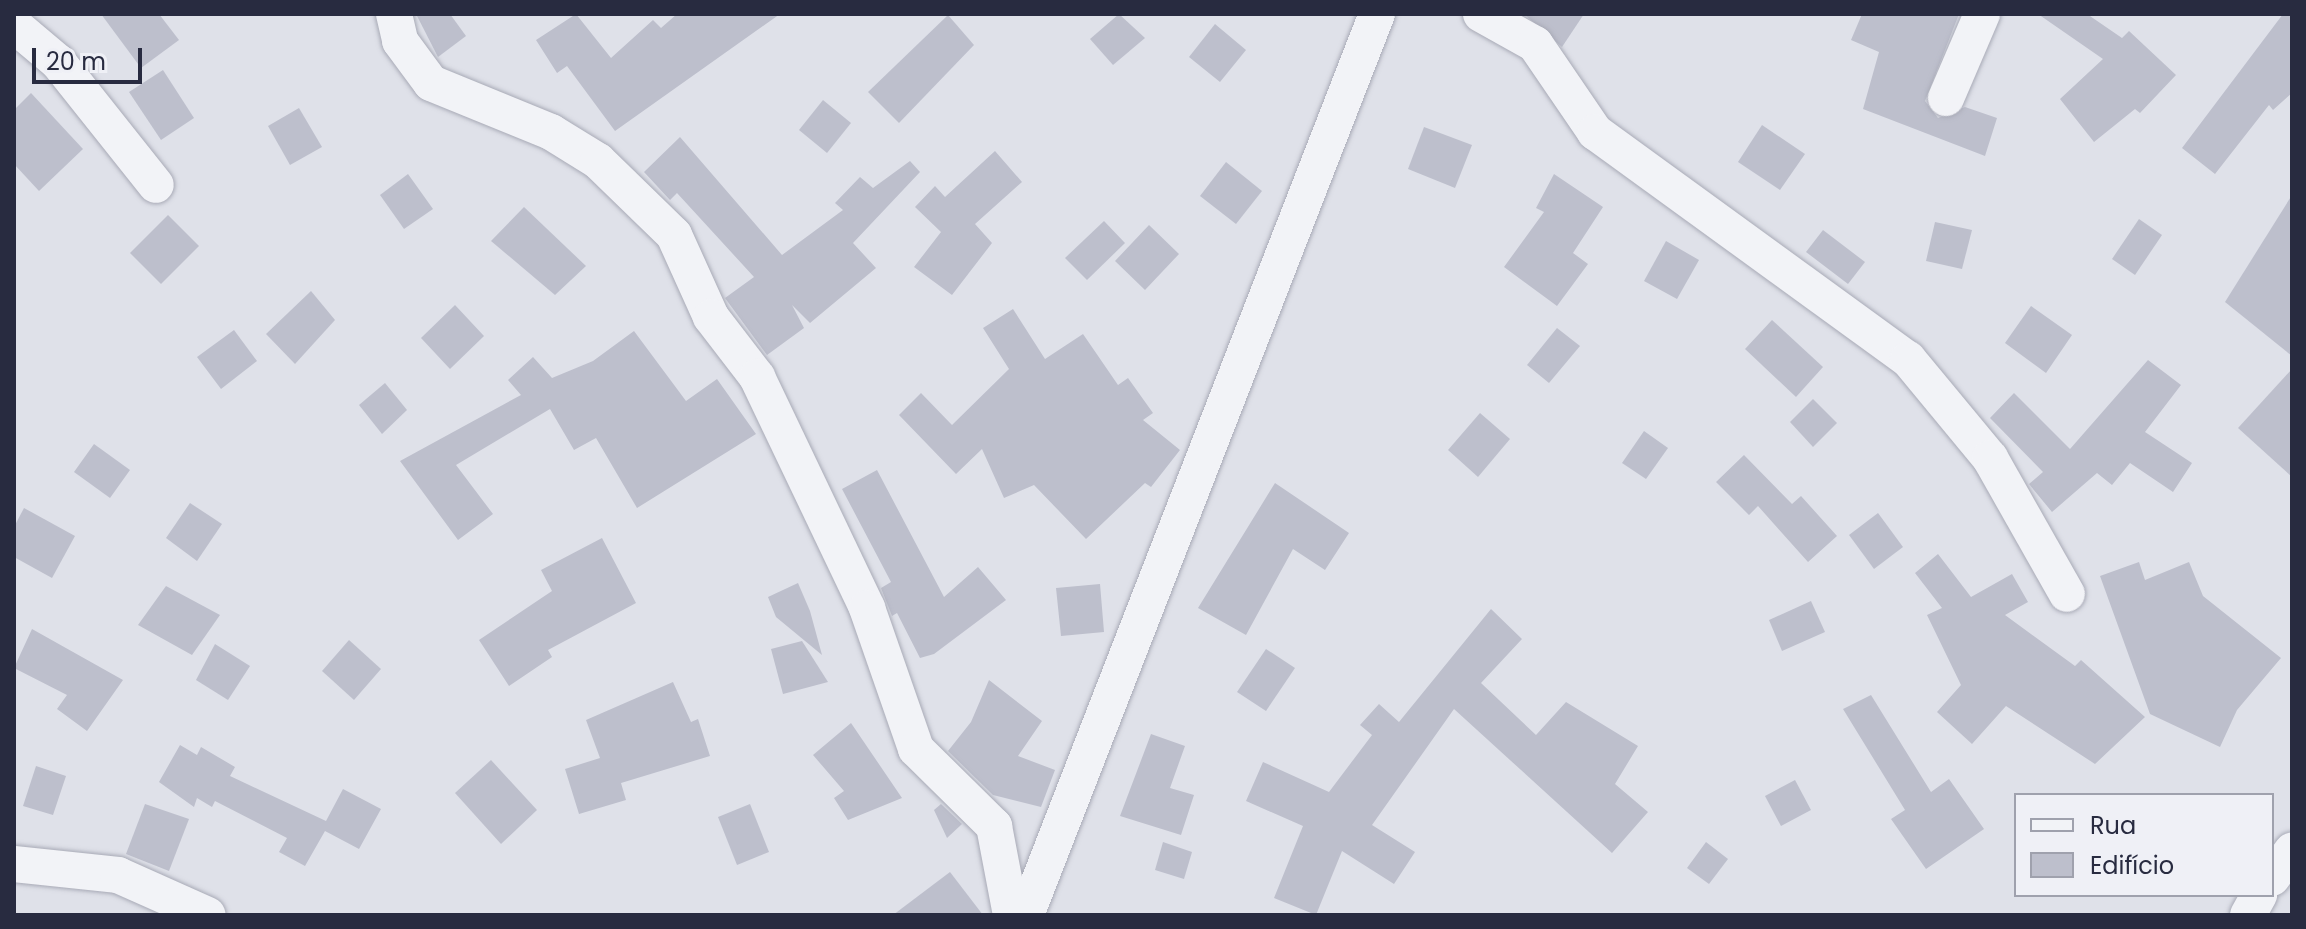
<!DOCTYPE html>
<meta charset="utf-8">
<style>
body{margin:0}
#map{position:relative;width:2306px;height:929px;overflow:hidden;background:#dfe1e9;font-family:Poppins,sans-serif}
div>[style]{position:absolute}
.building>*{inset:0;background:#bdbfcc}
.roads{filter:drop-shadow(0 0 2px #a8aab6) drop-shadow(0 0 2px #a8aab6)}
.street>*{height:36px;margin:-18px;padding:0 18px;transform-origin:18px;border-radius:18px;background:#f2f3f7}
span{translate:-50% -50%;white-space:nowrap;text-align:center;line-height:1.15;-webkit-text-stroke:8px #eff0f6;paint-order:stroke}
.frame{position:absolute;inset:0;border:16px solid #282b40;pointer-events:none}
.legend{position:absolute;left:2014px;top:793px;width:260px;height:104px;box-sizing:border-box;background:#eff0f6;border:2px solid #9fa1ad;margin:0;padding:10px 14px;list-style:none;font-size:24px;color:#282b40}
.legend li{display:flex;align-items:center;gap:16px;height:40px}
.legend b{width:40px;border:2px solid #9fa1ad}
.scale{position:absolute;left:32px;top:48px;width:110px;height:36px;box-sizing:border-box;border:4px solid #282b40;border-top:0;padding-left:10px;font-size:24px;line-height:28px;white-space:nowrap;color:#282b40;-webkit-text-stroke:6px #eff0f6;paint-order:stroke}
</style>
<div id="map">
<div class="building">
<div style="clip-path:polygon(101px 14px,159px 14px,179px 40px,141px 68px)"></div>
<div style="clip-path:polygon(416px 14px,450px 14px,466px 36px,438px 57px)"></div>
<div style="clip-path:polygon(576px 14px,611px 58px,653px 20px,661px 28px,677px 14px,780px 14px,615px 131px,567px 66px,557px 73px,536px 40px)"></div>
<div style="clip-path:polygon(1119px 14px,1145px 38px,1113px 65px,1090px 39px)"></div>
<div style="clip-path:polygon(1524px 14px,1584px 14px,1562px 47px)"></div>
<div style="clip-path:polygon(1862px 14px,1959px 14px,1925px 101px,1938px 118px,1965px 107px,1997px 118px,1985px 156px,1863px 109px,1879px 52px,1851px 40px)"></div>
<div style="clip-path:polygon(2038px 14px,2087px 14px,2122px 38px,2129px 31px,2176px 75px,2140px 113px,2135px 109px,2094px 142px,2060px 99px,2103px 59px)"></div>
<div style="clip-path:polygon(2283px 14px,2292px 14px,2292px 93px,2273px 110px,2269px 105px,2215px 174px,2182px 148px)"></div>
<div style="clip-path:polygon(948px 15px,974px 45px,899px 123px,868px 92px)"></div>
<div style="clip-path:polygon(1215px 24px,1246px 50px,1220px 82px,1189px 57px)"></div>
<div style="clip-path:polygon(163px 70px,194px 118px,161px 140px,129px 92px)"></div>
<div style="clip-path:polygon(31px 93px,83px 149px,39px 191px,14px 164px,14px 110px)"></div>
<div style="clip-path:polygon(823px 100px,851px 123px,827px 153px,799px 130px)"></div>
<div style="clip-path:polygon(299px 108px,322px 147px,290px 165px,268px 126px)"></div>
<div style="clip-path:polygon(1762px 125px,1805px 154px,1780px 190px,1738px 162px)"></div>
<div style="clip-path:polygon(1424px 127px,1472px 145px,1455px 188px,1408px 169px)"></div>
<div style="clip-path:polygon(680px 137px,782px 255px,843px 210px,835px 203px,860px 177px,873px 188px,910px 161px,920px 172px,853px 243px,876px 268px,810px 323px,792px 305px,804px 328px,767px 355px,725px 298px,754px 277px,677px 193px,670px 200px,644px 172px)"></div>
<div style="clip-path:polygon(995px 151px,1022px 182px,975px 224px,992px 243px,952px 295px,914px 267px,941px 232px,915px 207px,935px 186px,945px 197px)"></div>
<div style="clip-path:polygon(1226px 162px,1262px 191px,1236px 224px,1200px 196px)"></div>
<div style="clip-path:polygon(408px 174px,433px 209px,404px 229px,380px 195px)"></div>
<div style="clip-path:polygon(1554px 174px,1603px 207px,1573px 253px,1588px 264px,1557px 306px,1504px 267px,1544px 212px,1536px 208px)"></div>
<div style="clip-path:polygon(2292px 195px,2292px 356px,2225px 302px)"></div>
<div style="clip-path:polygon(524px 207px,586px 266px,555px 295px,491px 241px)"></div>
<div style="clip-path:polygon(168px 215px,199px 246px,161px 284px,130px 253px)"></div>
<div style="clip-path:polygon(2139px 219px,2162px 235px,2135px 275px,2112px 259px)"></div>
<div style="clip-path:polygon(1104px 221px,1125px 243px,1087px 280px,1065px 258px)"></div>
<div style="clip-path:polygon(1935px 222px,1972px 230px,1962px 269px,1926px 261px)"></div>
<div style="clip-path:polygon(1149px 225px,1179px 254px,1145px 290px,1115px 261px)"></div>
<div style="clip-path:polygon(1823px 230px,1865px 262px,1848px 284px,1806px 252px)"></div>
<div style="clip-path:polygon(1666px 241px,1699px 260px,1677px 299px,1644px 281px)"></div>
<div style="clip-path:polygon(311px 291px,335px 320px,295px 364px,266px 334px)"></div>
<div style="clip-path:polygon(455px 305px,484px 336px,450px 369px,421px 338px)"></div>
<div style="clip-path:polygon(2031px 306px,2072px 335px,2046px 373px,2005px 343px)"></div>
<div style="clip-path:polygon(1013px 309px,1045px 359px,1083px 334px,1118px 385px,1128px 378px,1153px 413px,1143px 420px,1180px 450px,1151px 487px,1145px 483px,1086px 539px,1034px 485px,1004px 498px,982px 449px,956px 474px,899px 415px,921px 393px,952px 425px,1009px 369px,983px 328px)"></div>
<div style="clip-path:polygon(1772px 320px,1823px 367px,1796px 397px,1745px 349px)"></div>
<div style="clip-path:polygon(1557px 328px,1580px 346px,1549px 383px,1527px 365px)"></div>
<div style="clip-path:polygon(234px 330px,257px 361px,221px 389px,197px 357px)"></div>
<div style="clip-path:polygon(634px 331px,686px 401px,717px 379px,756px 434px,637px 508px,596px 438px,574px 450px,550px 409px,456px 465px,493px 514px,458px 540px,400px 461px,521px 395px,508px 380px,533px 357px,552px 378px,593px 361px)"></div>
<div style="clip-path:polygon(2148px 360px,2181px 385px,2145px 432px,2192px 463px,2173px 492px,2130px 463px,2112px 485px,2097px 473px,2052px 512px,2029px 484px,2043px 472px,1990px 418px,2014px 393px,2070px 449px)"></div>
<div style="clip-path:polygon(2292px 369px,2292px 477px,2238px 428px)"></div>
<div style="clip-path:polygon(385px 383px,407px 410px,382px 434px,359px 405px)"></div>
<div style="clip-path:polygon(1813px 399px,1837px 423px,1813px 447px,1790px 422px)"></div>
<div style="clip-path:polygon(1480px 413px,1510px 439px,1478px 477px,1448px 450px)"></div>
<div style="clip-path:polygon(1644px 431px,1668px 448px,1646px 479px,1622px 463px)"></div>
<div style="clip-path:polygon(94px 444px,130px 470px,110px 498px,74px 472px)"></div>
<div style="clip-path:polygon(1744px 455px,1792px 504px,1801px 496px,1837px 536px,1808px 562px,1758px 506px,1749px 515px,1716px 482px)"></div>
<div style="clip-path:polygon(877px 470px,944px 597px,978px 567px,1006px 600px,934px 654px,920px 658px,897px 613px,892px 616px,881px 588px,891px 582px,842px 489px)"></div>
<div style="clip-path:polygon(1275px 483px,1349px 533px,1325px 570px,1293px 549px,1246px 635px,1198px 608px)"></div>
<div style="clip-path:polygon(190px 503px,222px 524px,197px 561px,166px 538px)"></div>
<div style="clip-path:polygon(24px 508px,75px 536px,52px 578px,14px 557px,14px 527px)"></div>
<div style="clip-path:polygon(1878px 513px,1903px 547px,1874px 569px,1849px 535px)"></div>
<div style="clip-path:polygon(602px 538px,636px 603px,548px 650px,552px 657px,509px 686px,479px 640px,552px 591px,541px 570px)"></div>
<div style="clip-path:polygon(1938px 554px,1971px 597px,2012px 574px,2028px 602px,2005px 615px,2075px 666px,2081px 660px,2145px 717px,2095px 764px,2006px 706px,1972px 744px,1937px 712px,1961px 685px,1927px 615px,1942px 608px,1915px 573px)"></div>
<div style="clip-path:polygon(2139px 562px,2145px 580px,2189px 562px,2203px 596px,2281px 658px,2237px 710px,2220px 747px,2150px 714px,2100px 576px)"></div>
<div style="clip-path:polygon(798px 583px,810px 611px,822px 655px,776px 617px,768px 597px)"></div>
<div style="clip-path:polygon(1100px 584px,1104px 632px,1061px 636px,1056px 588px)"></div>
<div style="clip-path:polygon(166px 586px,220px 615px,192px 655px,138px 625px)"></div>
<div style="clip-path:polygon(1811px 601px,1825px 632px,1782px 651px,1769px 620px)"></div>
<div style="clip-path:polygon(1491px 609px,1522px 639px,1481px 683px,1536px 735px,1566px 702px,1638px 746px,1615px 784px,1648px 812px,1612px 853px,1454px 709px,1372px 825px,1415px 852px,1394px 884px,1342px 851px,1316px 915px,1274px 898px,1303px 826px,1246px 801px,1263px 762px,1329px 792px,1372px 735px,1360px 725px,1379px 704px,1399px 722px)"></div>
<div style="clip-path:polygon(32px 629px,123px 680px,87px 731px,57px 709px,67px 695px,14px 668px)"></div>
<div style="clip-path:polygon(349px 640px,381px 669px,354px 700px,322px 671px)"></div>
<div style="clip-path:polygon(802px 641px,828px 682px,783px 694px,771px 649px)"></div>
<div style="clip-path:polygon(215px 644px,250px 666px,228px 700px,196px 680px)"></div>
<div style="clip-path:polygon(1266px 649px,1295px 668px,1266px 711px,1237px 692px)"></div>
<div style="clip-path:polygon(989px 680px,1042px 721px,1018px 756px,1055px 770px,1041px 807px,993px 795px,948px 751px,971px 722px)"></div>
<div style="clip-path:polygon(673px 682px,691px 722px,698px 719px,710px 756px,621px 783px,626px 800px,579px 814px,565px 769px,600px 758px,586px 720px)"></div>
<div style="clip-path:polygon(1871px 695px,1931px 792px,1949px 779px,1984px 829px,1926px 869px,1891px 819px,1905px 810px,1843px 709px)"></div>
<div style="clip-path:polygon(851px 723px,902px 798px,848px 820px,834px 798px,844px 791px,813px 755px)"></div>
<div style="clip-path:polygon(1151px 734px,1185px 746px,1170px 788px,1194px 795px,1181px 835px,1120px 816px)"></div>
<div style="clip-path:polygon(180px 745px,197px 755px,201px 747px,235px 767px,230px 776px,326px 821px,343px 789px,381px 809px,359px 849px,325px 831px,305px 866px,279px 852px,287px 838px,215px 801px,212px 807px,197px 798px,194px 807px,159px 782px)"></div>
<div style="clip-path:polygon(491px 760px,537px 810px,501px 844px,455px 793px)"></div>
<div style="clip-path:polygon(36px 766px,66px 776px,53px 815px,23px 806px)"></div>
<div style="clip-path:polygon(1795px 780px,1811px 810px,1781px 826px,1765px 796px)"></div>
<div style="clip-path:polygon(145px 804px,189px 819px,169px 871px,126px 854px)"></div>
<div style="clip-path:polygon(750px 804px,769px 852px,737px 865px,718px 817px)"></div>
<div style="clip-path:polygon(941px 804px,962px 824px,947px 838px,934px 810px)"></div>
<div style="clip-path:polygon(1163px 842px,1192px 852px,1184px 879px,1155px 870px)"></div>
<div style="clip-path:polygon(1706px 842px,1728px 859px,1709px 884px,1687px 868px)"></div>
<div style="clip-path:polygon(950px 872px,983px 915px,893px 915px)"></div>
</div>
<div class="roads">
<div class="street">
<div style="left:394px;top:14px;width:28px;rotate:77deg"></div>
<div style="left:400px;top:41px;width:52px;rotate:53.6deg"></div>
<div style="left:431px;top:83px;width:130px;rotate:22.2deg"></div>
<div style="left:551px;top:132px;width:55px;rotate:31.7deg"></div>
<div style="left:598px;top:161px;width:106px;rotate:44.2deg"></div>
<div style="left:674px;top:235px;width:90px;rotate:65.7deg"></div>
<div style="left:711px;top:317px;width:76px;rotate:52.5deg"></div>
<div style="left:757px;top:377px;width:256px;rotate:64.5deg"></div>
<div style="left:867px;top:608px;width:149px;rotate:70.8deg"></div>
<div style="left:916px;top:749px;width:110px;rotate:44.6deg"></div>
<div style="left:994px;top:826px;width:91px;rotate:79.2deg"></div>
<div style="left:1481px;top:14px;width:62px;rotate:29.1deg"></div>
<div style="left:1535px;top:44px;width:107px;rotate:55.7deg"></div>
<div style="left:1595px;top:132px;width:387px;rotate:36deg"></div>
<div style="left:1908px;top:359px;width:129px;rotate:50.4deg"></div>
<div style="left:1990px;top:458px;width:156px;rotate:60.5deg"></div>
<div style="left:14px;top:25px;width:57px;rotate:40.1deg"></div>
<div style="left:58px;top:62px;width:157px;rotate:51.5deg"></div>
<div style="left:1946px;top:98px;width:91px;rotate:-66.8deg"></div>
<div style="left:14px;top:864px;width:105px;rotate:6deg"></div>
<div style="left:118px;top:875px;width:98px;rotate:24deg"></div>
<div style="left:2272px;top:878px;width:34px;rotate:-54deg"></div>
<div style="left:1026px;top:915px;width:967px;rotate:-68.72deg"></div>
<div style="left:2248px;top:915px;width:23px;rotate:-61deg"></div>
</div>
</div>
<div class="frame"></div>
<ul class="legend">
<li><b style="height:10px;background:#f2f3f7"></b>Rua</li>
<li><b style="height:22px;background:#bdbfcc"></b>Edifício</li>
</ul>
<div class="scale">20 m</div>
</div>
